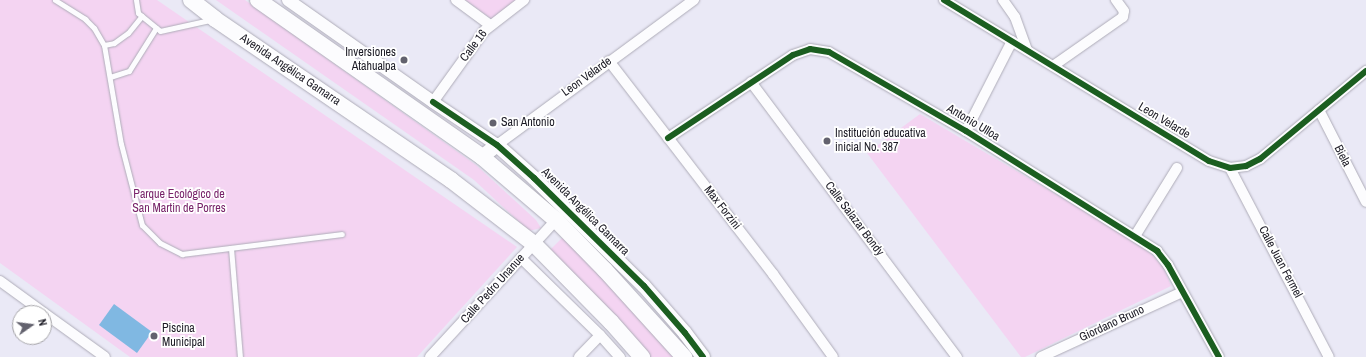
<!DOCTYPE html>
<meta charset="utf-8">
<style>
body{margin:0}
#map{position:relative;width:1366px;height:357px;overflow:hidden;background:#eae9f6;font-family:"Archivo Narrow",sans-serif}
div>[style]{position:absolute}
.green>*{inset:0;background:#f4d4f2}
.water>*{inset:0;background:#80b8e2}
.roads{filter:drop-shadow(0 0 1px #aeacb8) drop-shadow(0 0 1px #aeacb8)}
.service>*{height:5px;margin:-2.5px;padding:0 2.5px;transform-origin:2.5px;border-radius:2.5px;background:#fcfcfe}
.minor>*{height:10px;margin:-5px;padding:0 5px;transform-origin:5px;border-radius:5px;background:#fcfcfe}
.tertiary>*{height:12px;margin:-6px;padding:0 6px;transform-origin:6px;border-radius:6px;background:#fcfcfe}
.secondary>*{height:14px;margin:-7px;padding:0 7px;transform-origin:7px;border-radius:7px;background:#fcfcfe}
.primary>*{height:16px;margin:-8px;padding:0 8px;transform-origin:8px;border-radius:8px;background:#fcfcfe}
.cycleway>*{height:6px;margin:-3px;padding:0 3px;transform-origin:3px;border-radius:3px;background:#1b5e20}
.dots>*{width:11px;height:11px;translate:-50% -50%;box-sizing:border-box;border:2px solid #fff;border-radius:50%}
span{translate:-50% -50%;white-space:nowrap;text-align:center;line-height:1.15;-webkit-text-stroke:3.5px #fff;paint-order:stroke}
.street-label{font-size:12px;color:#1b1a24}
.poi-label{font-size:12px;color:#1b1a24}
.right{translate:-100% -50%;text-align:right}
.left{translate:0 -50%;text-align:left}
.park-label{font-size:12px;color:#78246a}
.north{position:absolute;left:12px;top:305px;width:40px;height:40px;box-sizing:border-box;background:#fff;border:1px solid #a4a3a7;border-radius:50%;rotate:76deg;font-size:11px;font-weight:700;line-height:16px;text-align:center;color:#1b1a24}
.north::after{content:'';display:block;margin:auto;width:14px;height:18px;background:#63626e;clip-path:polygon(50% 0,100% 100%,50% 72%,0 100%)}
</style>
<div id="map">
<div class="green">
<div style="clip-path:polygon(0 0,157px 0,517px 247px,417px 357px,130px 357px,0 263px)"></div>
<div style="clip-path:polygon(216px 0,245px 0,476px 165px,536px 220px,541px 228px,529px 231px,474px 180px)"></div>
<div style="clip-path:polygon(465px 0,522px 0,494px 21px)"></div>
<div style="clip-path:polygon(920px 114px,1135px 241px,1152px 255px,1164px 268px,1171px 286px,1025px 357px,1021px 357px,867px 153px)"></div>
<div style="clip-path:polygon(563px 237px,605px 280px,675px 357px,649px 357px,550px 250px)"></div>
</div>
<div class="water">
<div style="clip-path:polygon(114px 304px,152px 332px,137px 353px,99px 325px)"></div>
</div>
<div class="roads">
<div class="service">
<div style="left:55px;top:0;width:36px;rotate:32deg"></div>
<div style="left:85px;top:19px;width:13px;rotate:45deg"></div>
<div style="left:94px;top:28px;width:20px;rotate:60deg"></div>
<div style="left:104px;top:45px;width:100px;rotate:80.3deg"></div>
<div style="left:121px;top:144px;width:84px;rotate:75.5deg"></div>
<div style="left:142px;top:225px;width:25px;rotate:45deg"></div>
<div style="left:160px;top:243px;width:25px;rotate:27deg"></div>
<div style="left:182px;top:254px;width:161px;rotate:-7.1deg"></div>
<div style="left:136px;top:0;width:13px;rotate:81deg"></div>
<div style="left:138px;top:13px;width:28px;rotate:39deg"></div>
<div style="left:160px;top:31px;width:51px;rotate:-12.4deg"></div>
<div style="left:104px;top:45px;width:10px;rotate:-11deg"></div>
<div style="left:114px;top:43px;width:17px;rotate:-36deg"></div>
<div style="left:128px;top:33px;width:22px;rotate:-51deg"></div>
<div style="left:110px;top:77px;width:20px;rotate:-18deg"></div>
<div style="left:129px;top:71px;width:51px;rotate:-57.9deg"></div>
<div style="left:231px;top:248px;width:109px;rotate:85.3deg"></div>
</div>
<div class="minor">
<div style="left:456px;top:0;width:42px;rotate:36.3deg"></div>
<div style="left:944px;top:0;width:310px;rotate:31.3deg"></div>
<div style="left:1209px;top:161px;width:22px;rotate:18deg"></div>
<div style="left:1230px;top:168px;width:16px;rotate:-7deg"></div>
<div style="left:1246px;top:166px;width:16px;rotate:-27deg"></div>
<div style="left:1260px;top:159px;width:138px;rotate:-39.7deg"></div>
<div style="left:1003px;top:0;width:21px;rotate:55deg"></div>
<div style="left:1015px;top:17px;width:35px;rotate:70deg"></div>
<div style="left:609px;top:61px;width:269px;rotate:52.4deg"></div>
<div style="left:773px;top:274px;width:102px;rotate:54.1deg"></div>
<div style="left:1053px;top:66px;width:85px;rotate:-35deg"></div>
<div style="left:1123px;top:17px;width:6px;rotate:-81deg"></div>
<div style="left:1124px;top:11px;width:14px;rotate:-126deg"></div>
<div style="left:751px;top:82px;width:344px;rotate:53.2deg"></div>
<div style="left:433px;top:102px;width:87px;rotate:-54.3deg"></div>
<div style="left:484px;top:31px;width:51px;rotate:-37.8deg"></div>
<div style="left:1319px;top:110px;width:103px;rotate:62.9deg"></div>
<div style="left:966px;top:131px;width:101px;rotate:-62.9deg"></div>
<div style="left:668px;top:138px;width:150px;rotate:-33.6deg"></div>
<div style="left:793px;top:55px;width:18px;rotate:-19deg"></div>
<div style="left:810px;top:49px;width:19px;rotate:9deg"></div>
<div style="left:829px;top:52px;width:158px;rotate:30deg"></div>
<div style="left:966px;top:131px;width:226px;rotate:32.1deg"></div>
<div style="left:1157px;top:251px;width:18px;rotate:52deg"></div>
<div style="left:1168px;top:265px;width:105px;rotate:61deg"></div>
<div style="left:497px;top:145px;width:245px;rotate:-36.4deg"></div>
<div style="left:1230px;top:168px;width:213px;rotate:62.4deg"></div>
<div style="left:1135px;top:236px;width:80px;rotate:-58.3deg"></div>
<div style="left:521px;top:258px;width:110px;rotate:44.3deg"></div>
<div style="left:600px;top:335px;width:30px;rotate:48deg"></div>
<div style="left:0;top:281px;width:54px;rotate:36deg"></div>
<div style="left:44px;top:313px;width:75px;rotate:35.8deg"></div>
<div style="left:430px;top:357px;width:186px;rotate:-47.4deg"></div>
<div style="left:579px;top:357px;width:30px;rotate:-46deg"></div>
<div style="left:1041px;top:357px;width:155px;rotate:-24.7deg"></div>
</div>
<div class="tertiary">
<div style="left:288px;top:0;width:177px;rotate:35.1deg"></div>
<div style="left:433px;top:102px;width:77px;rotate:33.9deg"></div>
</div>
<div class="secondary">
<div style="left:482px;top:157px;width:19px;rotate:-39deg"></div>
<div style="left:497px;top:145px;width:50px;rotate:41.7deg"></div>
<div style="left:534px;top:178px;width:154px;rotate:44.5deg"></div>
<div style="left:644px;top:286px;width:62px;rotate:48.9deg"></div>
<div style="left:685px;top:333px;width:30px;rotate:53deg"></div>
</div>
<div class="primary">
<div style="left:191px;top:0;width:31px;rotate:38deg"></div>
<div style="left:215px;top:19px;width:286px;rotate:34.3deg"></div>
<div style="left:451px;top:180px;width:105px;rotate:37.6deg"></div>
<div style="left:534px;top:244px;width:110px;rotate:45.4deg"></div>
<div style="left:611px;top:322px;width:47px;rotate:48.5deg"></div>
<div style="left:258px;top:0;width:274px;rotate:35deg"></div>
<div style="left:482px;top:157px;width:97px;rotate:40.4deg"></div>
<div style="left:556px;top:220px;width:70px;rotate:45.6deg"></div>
<div style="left:605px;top:270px;width:118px;rotate:47.8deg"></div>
</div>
</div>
<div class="cycleway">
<div style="left:944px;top:0;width:310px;rotate:31.3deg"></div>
<div style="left:1209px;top:161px;width:22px;rotate:18deg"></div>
<div style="left:1230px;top:168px;width:16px;rotate:-7deg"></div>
<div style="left:1246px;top:166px;width:16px;rotate:-27deg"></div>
<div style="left:1260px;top:159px;width:138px;rotate:-39.7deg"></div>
<div style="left:433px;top:102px;width:77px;rotate:33.9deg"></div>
<div style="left:497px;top:145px;width:50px;rotate:41.7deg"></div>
<div style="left:534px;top:178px;width:154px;rotate:44.5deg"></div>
<div style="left:644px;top:286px;width:62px;rotate:48.9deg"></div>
<div style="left:685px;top:333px;width:30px;rotate:53deg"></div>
<div style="left:668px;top:138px;width:150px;rotate:-33.6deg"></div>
<div style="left:793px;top:55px;width:18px;rotate:-19deg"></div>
<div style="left:810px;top:49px;width:19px;rotate:9deg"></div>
<div style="left:829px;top:52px;width:158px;rotate:30deg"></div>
<div style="left:966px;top:131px;width:226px;rotate:32.1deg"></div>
<div style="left:1157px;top:251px;width:18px;rotate:52deg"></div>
<div style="left:1168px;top:265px;width:105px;rotate:61deg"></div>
</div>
<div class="dots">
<div style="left:404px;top:60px;background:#63626e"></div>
<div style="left:493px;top:123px;background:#63626e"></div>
<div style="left:827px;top:141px;background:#63626e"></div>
<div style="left:154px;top:336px;background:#63626e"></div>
</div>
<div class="street-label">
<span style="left:474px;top:46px;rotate:-53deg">Calle 16</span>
<span style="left:290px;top:70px;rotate:34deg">Avenida Angélica Gamarra</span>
<span style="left:587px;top:77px;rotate:-36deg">Leon Velarde</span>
<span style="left:1164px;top:121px;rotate:31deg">Leon Velarde</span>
<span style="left:973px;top:123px;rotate:31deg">Antonio Ulloa</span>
<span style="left:1342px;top:156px;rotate:63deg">Biela</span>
<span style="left:722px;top:208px;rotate:52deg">Max Forzini</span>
<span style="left:585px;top:212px;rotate:45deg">Avenida Angélica Gamarra</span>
<span style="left:854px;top:219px;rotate:53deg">Calle Salazar Bondy</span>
<span style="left:1280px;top:262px;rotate:62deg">Calle Juan Fermel</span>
<span style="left:493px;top:289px;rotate:-48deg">Calle Pedro Unanue</span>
<span style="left:1112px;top:324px;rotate:-25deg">Giordano Bruno</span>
</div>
<div class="poi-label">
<span class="right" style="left:396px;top:60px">Inversiones<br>Atahualpa</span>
<span class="left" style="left:501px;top:123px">San Antonio</span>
<span class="left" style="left:835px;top:141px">Institución educativa<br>inicial No. 387</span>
<span class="left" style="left:162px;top:336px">Piscina<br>Municipal</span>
</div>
<div class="park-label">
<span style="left:179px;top:202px">Parque Ecológico de<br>San Martin de Porres</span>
</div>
<div class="north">N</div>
</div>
